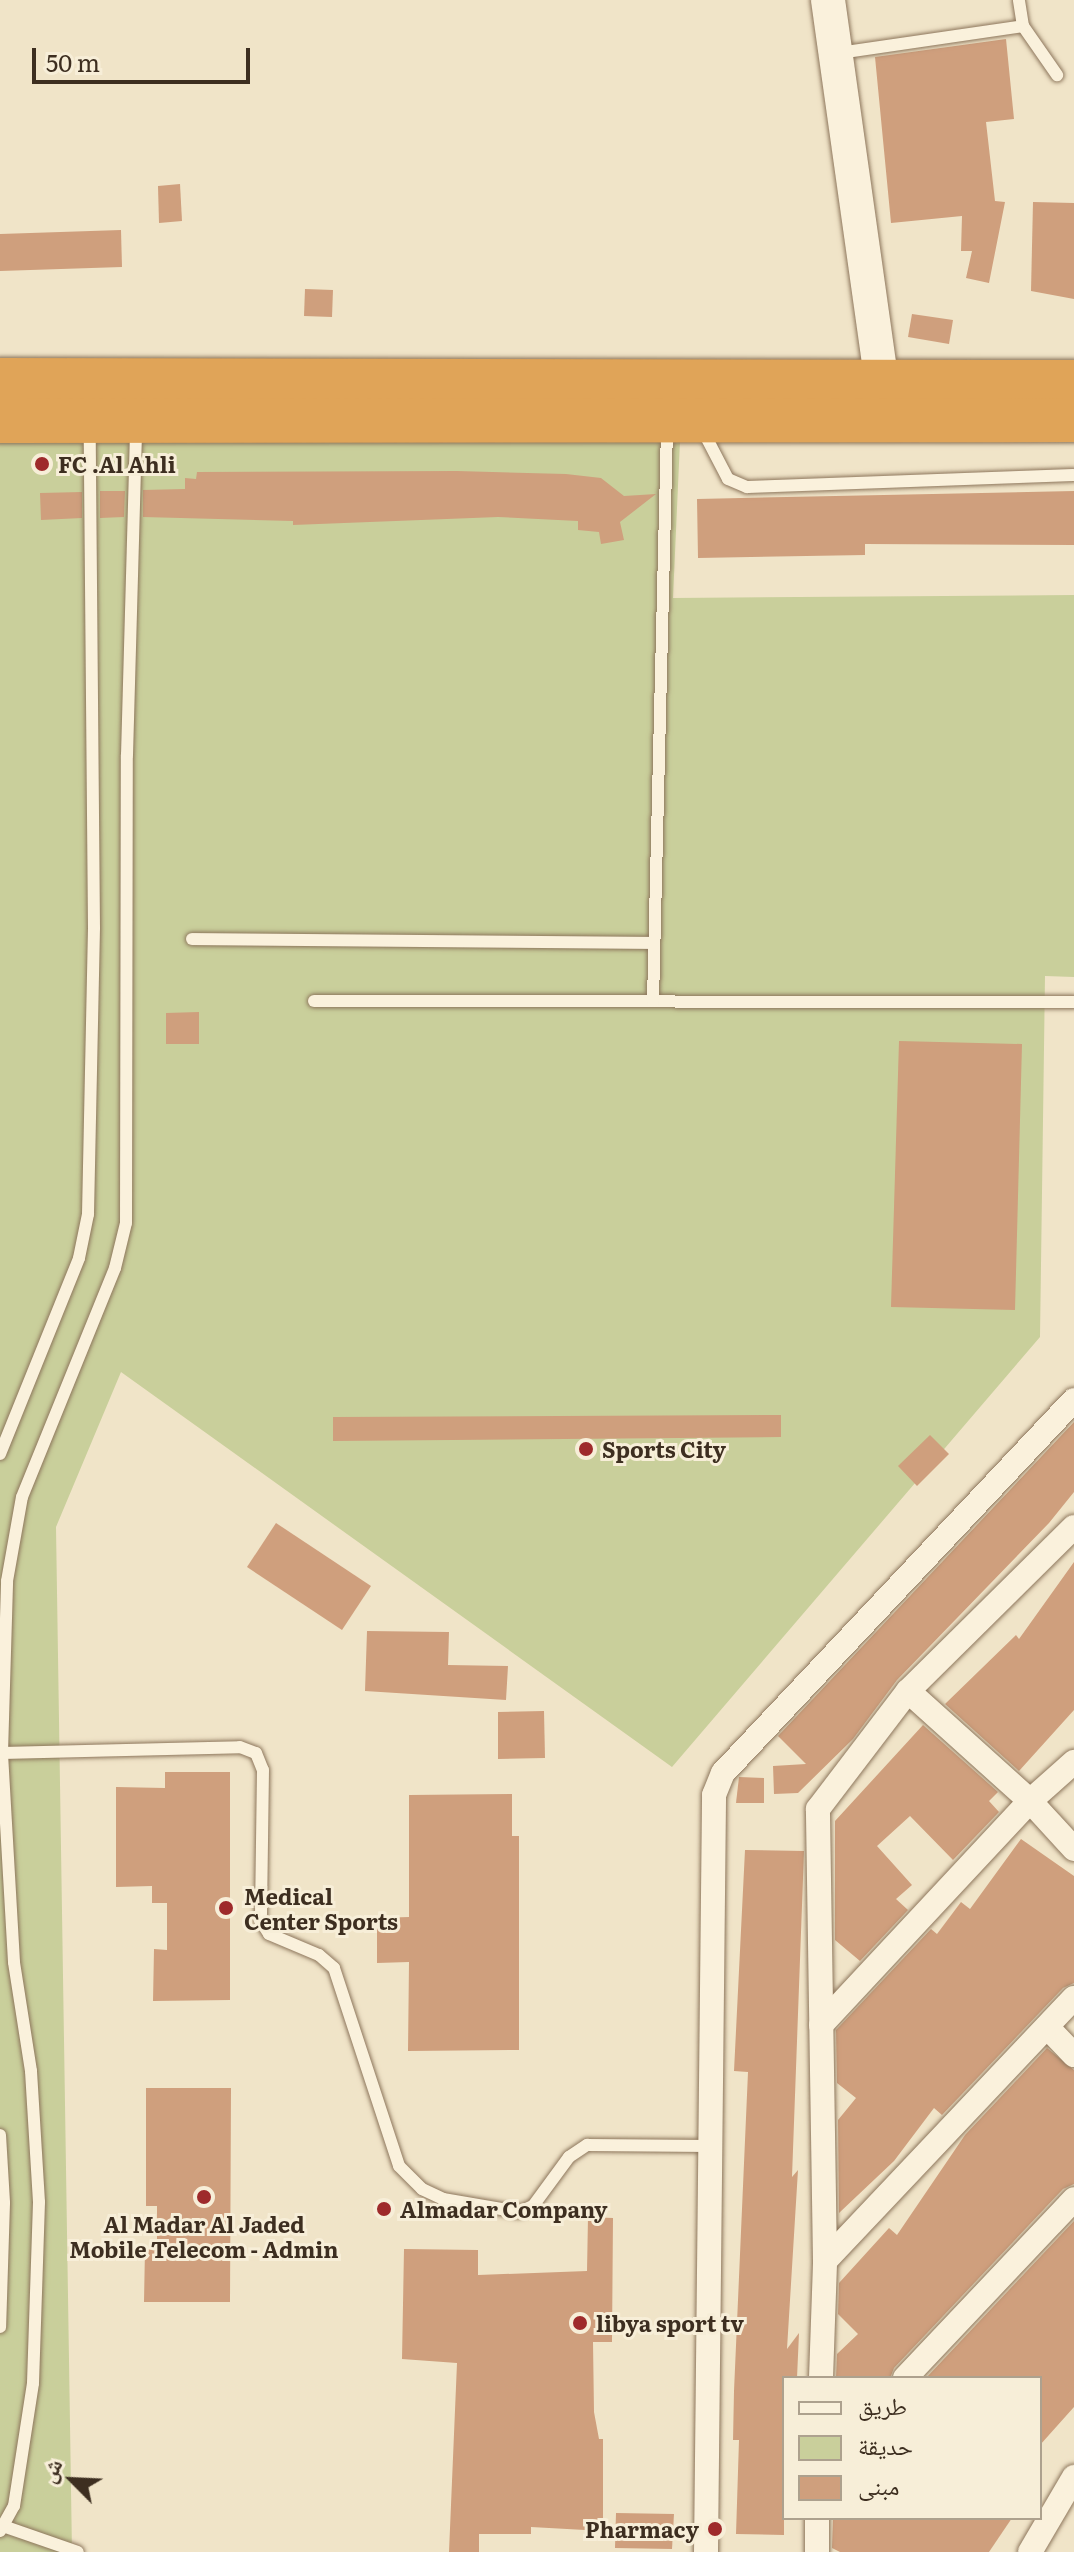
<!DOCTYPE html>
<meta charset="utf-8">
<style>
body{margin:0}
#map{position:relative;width:1074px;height:2552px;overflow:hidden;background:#f0e4c8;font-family:Literata,"Noto Naskh Arabic",serif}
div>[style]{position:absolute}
.green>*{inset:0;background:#c9cf9b}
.building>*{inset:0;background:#cf9f7d}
.roads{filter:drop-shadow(0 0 2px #8d765c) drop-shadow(0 0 2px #8d765c)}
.lane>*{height:12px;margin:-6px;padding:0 6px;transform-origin:6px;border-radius:6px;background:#faf1dc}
.street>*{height:24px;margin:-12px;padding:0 12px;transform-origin:12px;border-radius:12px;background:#faf1dc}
.secondary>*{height:34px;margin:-17px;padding:0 17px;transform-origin:17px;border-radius:17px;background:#faf1dc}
.highway>*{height:44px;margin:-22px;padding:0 22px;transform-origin:22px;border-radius:22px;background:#e0a458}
.dots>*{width:22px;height:22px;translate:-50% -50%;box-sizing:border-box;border:4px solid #f7eed8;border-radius:50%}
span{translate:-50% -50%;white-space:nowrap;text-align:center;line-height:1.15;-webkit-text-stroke:6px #f7eed8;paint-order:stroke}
.poi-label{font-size:22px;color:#3d2e20;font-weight:700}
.left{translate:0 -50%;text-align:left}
.right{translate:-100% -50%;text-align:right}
.legend{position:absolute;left:782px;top:2376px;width:260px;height:144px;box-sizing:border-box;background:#f7eed8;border:2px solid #ada18e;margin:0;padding:10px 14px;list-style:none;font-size:24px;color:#3d2e20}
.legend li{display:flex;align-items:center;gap:16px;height:40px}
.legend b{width:40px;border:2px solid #ada18e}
.north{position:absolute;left:32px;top:2440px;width:80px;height:80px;-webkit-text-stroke:6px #f7eed8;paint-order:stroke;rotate:294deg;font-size:22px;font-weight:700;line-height:32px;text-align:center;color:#3d2e20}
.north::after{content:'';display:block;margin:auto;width:28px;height:36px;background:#3d2e20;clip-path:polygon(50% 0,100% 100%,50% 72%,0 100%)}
.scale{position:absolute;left:32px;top:48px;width:218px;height:36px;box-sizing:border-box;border:4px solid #3d2e20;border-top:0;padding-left:10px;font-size:24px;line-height:28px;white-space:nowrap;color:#3d2e20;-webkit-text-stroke:6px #f7eed8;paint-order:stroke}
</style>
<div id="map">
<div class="green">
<div style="clip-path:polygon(0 440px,680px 441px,673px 598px,1074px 595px,1074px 977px,1045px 976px,1040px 1337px,672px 1767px,121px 1372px,56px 1527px,72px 2552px,0 2552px)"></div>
</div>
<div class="building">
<div style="clip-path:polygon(1006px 39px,1014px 119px,986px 122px,995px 201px,1005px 202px,989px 283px,966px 278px,972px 251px,961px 251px,962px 216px,891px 223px,875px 57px)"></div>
<div style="clip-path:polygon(180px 184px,182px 221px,159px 223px,158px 186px)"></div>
<div style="clip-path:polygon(1033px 202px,1074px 203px,1074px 299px,1031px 291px)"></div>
<div style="clip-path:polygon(121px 230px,122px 267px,0 271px,0 234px)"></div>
<div style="clip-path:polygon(305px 289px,333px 290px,332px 317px,304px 316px)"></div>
<div style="clip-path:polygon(912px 314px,953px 320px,949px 344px,908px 337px)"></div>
<div style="clip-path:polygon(457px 471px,566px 474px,601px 478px,624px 496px,656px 494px,620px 522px,624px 540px,601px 544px,599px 532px,578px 530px,578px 521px,498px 517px,293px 525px,293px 521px,143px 517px,143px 490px,185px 489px,185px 478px,196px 479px,197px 472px)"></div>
<div style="clip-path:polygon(100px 491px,125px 491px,124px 517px,100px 518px)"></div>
<div style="clip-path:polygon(1074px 491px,1074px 545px,865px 544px,865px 555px,698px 558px,697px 499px)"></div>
<div style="clip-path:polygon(82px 492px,82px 518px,41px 520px,40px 493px)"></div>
<div style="clip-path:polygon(199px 1012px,199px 1044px,166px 1044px,166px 1013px)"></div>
<div style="clip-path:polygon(899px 1041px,1022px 1044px,1015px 1310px,891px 1307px)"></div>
<div style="clip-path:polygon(781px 1415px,781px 1437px,333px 1441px,333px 1417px)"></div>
<div style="clip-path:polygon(1074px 1422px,1074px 1492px,1049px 1523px,897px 1680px,853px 1739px,798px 1793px,774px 1794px,773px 1766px,806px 1764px,778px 1736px)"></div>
<div style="clip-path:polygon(930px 1435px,949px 1454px,917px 1486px,898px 1466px)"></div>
<div style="clip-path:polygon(276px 1523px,371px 1586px,342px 1630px,247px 1567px)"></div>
<div style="clip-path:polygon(1074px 1562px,1074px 1710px,1019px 1771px,945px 1704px,1016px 1635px,1019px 1639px)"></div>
<div style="clip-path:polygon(367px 1631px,449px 1632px,448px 1665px,508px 1666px,506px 1700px,365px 1691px)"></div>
<div style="clip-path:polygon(544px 1711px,545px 1758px,498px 1759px,498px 1712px)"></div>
<div style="clip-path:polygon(923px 1725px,998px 1792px,989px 1801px,999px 1812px,953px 1860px,910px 1816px,877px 1846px,912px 1885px,896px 1899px,908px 1910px,860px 1961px,835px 1940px,835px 1821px)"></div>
<div style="clip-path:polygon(165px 1772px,230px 1772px,230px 2000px,153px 2001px,154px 1949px,167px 1950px,167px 1903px,152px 1903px,152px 1886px,116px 1887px,116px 1787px,165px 1788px)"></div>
<div style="clip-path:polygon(739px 1777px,764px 1778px,764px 1803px,736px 1803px)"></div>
<div style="clip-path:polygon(512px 1794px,512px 1836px,519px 1836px,519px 2050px,408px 2051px,409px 1962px,377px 1963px,377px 1918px,409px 1917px,409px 1795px)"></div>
<div style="clip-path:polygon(1021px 1839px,1074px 1876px,1074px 1983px,1063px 1988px,942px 2115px,934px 2108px,894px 2161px,839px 2213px,838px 2120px,856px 2098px,837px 2083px,836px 2030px,931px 1929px,937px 1934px,961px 1902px,970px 1909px)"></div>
<div style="clip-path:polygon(745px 1850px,804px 1851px,792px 2177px,798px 2170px,787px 2349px,799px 2333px,797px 2378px,784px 2378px,784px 2535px,736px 2534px,739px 2440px,733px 2440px,734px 2391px,748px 2072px,734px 2071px)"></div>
<div style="clip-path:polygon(1047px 2048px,1074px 2070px,1074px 2184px,1063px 2189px,894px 2368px,890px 2378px,836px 2378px,837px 2354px,858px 2334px,838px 2314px,839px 2283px,889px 2228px,897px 2235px,965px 2135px)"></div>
<div style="clip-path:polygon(146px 2088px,231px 2088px,230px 2302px,144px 2302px,145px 2249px,157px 2249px,157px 2206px,146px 2206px)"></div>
<div style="clip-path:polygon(588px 2217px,613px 2218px,612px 2342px,593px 2342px,594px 2412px,599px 2439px,603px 2439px,603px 2531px,531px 2527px,531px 2534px,479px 2534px,479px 2552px,449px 2552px,457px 2363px,402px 2359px,404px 2249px,478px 2250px,478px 2275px,587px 2271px)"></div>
<div style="clip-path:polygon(1074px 2221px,1074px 2407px,1040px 2445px,1040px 2378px,926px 2378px)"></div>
<div style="clip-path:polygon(616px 2513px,674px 2514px,672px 2549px,615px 2548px)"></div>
<div style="clip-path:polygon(833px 2518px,1012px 2518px,989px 2552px,840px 2552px,832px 2548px)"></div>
</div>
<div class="roads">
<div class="lane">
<div style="left:1023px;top:26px;width:60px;rotate:55.2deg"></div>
<div style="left:839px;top:53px;width:186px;rotate:-8.3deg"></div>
<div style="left:1023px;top:26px;width:26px;rotate:-99deg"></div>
<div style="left:702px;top:429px;width:56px;rotate:62.5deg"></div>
<div style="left:728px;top:479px;width:21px;rotate:23deg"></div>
<div style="left:747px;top:487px;width:327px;rotate:-2.1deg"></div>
<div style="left:192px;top:939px;width:462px;rotate:0.5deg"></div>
<div style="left:314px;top:1001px;width:760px;rotate:0.08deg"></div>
<div style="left:653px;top:1001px;width:573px;rotate:-88.6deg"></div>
<div style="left:0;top:1454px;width:211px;rotate:-68deg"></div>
<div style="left:79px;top:1258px;width:45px;rotate:-78.4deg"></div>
<div style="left:88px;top:1214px;width:286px;rotate:-88.8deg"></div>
<div style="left:94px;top:928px;width:499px;rotate:-90.5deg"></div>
<div style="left:2px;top:1753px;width:238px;rotate:-1.4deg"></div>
<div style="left:240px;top:1747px;width:17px;rotate:21deg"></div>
<div style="left:256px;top:1753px;width:18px;rotate:68deg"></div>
<div style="left:263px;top:1770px;width:151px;rotate:90.8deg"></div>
<div style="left:261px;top:1921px;width:15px;rotate:58deg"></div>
<div style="left:269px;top:1934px;width:54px;rotate:22.8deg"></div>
<div style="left:319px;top:1955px;width:20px;rotate:41deg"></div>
<div style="left:334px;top:1968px;width:208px;rotate:71.8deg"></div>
<div style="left:399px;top:2166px;width:33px;rotate:45deg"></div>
<div style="left:422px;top:2189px;width:23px;rotate:25deg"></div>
<div style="left:443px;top:2199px;width:77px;rotate:9.7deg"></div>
<div style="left:519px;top:2212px;width:15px;rotate:-23deg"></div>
<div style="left:533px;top:2206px;width:61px;rotate:-53.7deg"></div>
<div style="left:569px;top:2157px;width:22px;rotate:-34deg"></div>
<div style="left:587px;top:2145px;width:123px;rotate:0.5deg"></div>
<div style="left:0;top:2135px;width:68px;rotate:86.6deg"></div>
<div style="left:4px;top:2203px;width:124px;rotate:91.8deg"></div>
<div style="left:3px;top:2526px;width:79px;rotate:19.1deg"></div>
<div style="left:0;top:2531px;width:29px;rotate:-61deg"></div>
<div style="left:14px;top:2506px;width:124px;rotate:-81.2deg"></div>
<div style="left:33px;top:2383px;width:181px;rotate:-88.1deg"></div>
<div style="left:39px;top:2202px;width:131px;rotate:-93.5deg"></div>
<div style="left:31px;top:2071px;width:110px;rotate:-98.9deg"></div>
<div style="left:14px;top:1962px;width:209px;rotate:-93.3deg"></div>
<div style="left:2px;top:1753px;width:172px;rotate:-88.3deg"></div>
<div style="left:7px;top:1581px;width:85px;rotate:-79.9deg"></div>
<div style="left:22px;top:1497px;width:247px;rotate:-67.9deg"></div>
<div style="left:115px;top:1268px;width:46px;rotate:-76.3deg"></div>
<div style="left:126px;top:1223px;width:468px;rotate:-89.9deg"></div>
<div style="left:127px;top:755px;width:329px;rotate:-88.4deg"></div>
</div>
<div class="street">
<div style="left:908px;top:1691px;width:164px;rotate:42deg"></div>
<div style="left:1030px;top:1801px;width:65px;rotate:47.5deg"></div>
<div style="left:821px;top:2025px;width:306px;rotate:-47deg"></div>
<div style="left:1030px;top:1801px;width:59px;rotate:-41.6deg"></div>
<div style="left:1047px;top:2027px;width:39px;rotate:46deg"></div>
<div style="left:825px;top:2261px;width:362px;rotate:-46.6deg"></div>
<div style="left:821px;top:2378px;width:117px;rotate:-88deg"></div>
<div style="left:825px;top:2261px;width:452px;rotate:-90.9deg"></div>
<div style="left:818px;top:1809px;width:148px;rotate:-52.7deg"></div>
<div style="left:908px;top:1691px;width:233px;rotate:-44.7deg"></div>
<div style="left:905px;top:2378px;width:246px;rotate:-46.6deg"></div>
<div style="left:706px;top:2552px;width:757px;rotate:-89.39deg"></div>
<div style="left:714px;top:1795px;width:24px;rotate:-68deg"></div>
<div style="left:723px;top:1773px;width:512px;rotate:-46.74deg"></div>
<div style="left:817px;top:2552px;width:34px;rotate:-90deg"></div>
<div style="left:1030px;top:2552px;width:87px;rotate:-59.6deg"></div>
</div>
<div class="secondary">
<div style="left:828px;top:0;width:411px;rotate:82deg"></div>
</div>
<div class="highway">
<div style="left:0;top:380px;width:1074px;rotate:0.11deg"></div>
<div style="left:0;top:421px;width:1074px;rotate:-0.05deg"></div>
</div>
</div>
<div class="dots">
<div style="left:42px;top:464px;background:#9e2a2b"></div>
<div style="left:586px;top:1449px;background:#9e2a2b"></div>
<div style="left:226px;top:1908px;background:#9e2a2b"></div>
<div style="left:204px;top:2197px;background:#9e2a2b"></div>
<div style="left:384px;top:2209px;background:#9e2a2b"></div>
<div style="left:580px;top:2323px;background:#9e2a2b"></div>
<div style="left:715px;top:2529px;background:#9e2a2b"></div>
</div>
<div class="poi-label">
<span class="left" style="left:58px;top:464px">FC .Al Ahli</span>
<span class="left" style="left:602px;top:1449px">Sports City</span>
<span class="left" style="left:244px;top:1908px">Medical<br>Center Sports</span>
<span class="left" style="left:400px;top:2209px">Almadar Company</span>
<span style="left:204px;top:2236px">Al Madar Al Jaded<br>Mobile Telecom - Admin</span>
<span class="left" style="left:596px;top:2323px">libya sport tv</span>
<span class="right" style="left:699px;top:2529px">Pharmacy</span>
</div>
<ul class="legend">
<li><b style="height:10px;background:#faf1dc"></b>طريق</li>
<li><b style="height:22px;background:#c9cf9b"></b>حديقة</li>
<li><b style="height:22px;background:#cf9f7d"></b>مبنى</li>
</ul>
<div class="north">ش</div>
<div class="scale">50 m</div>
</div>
